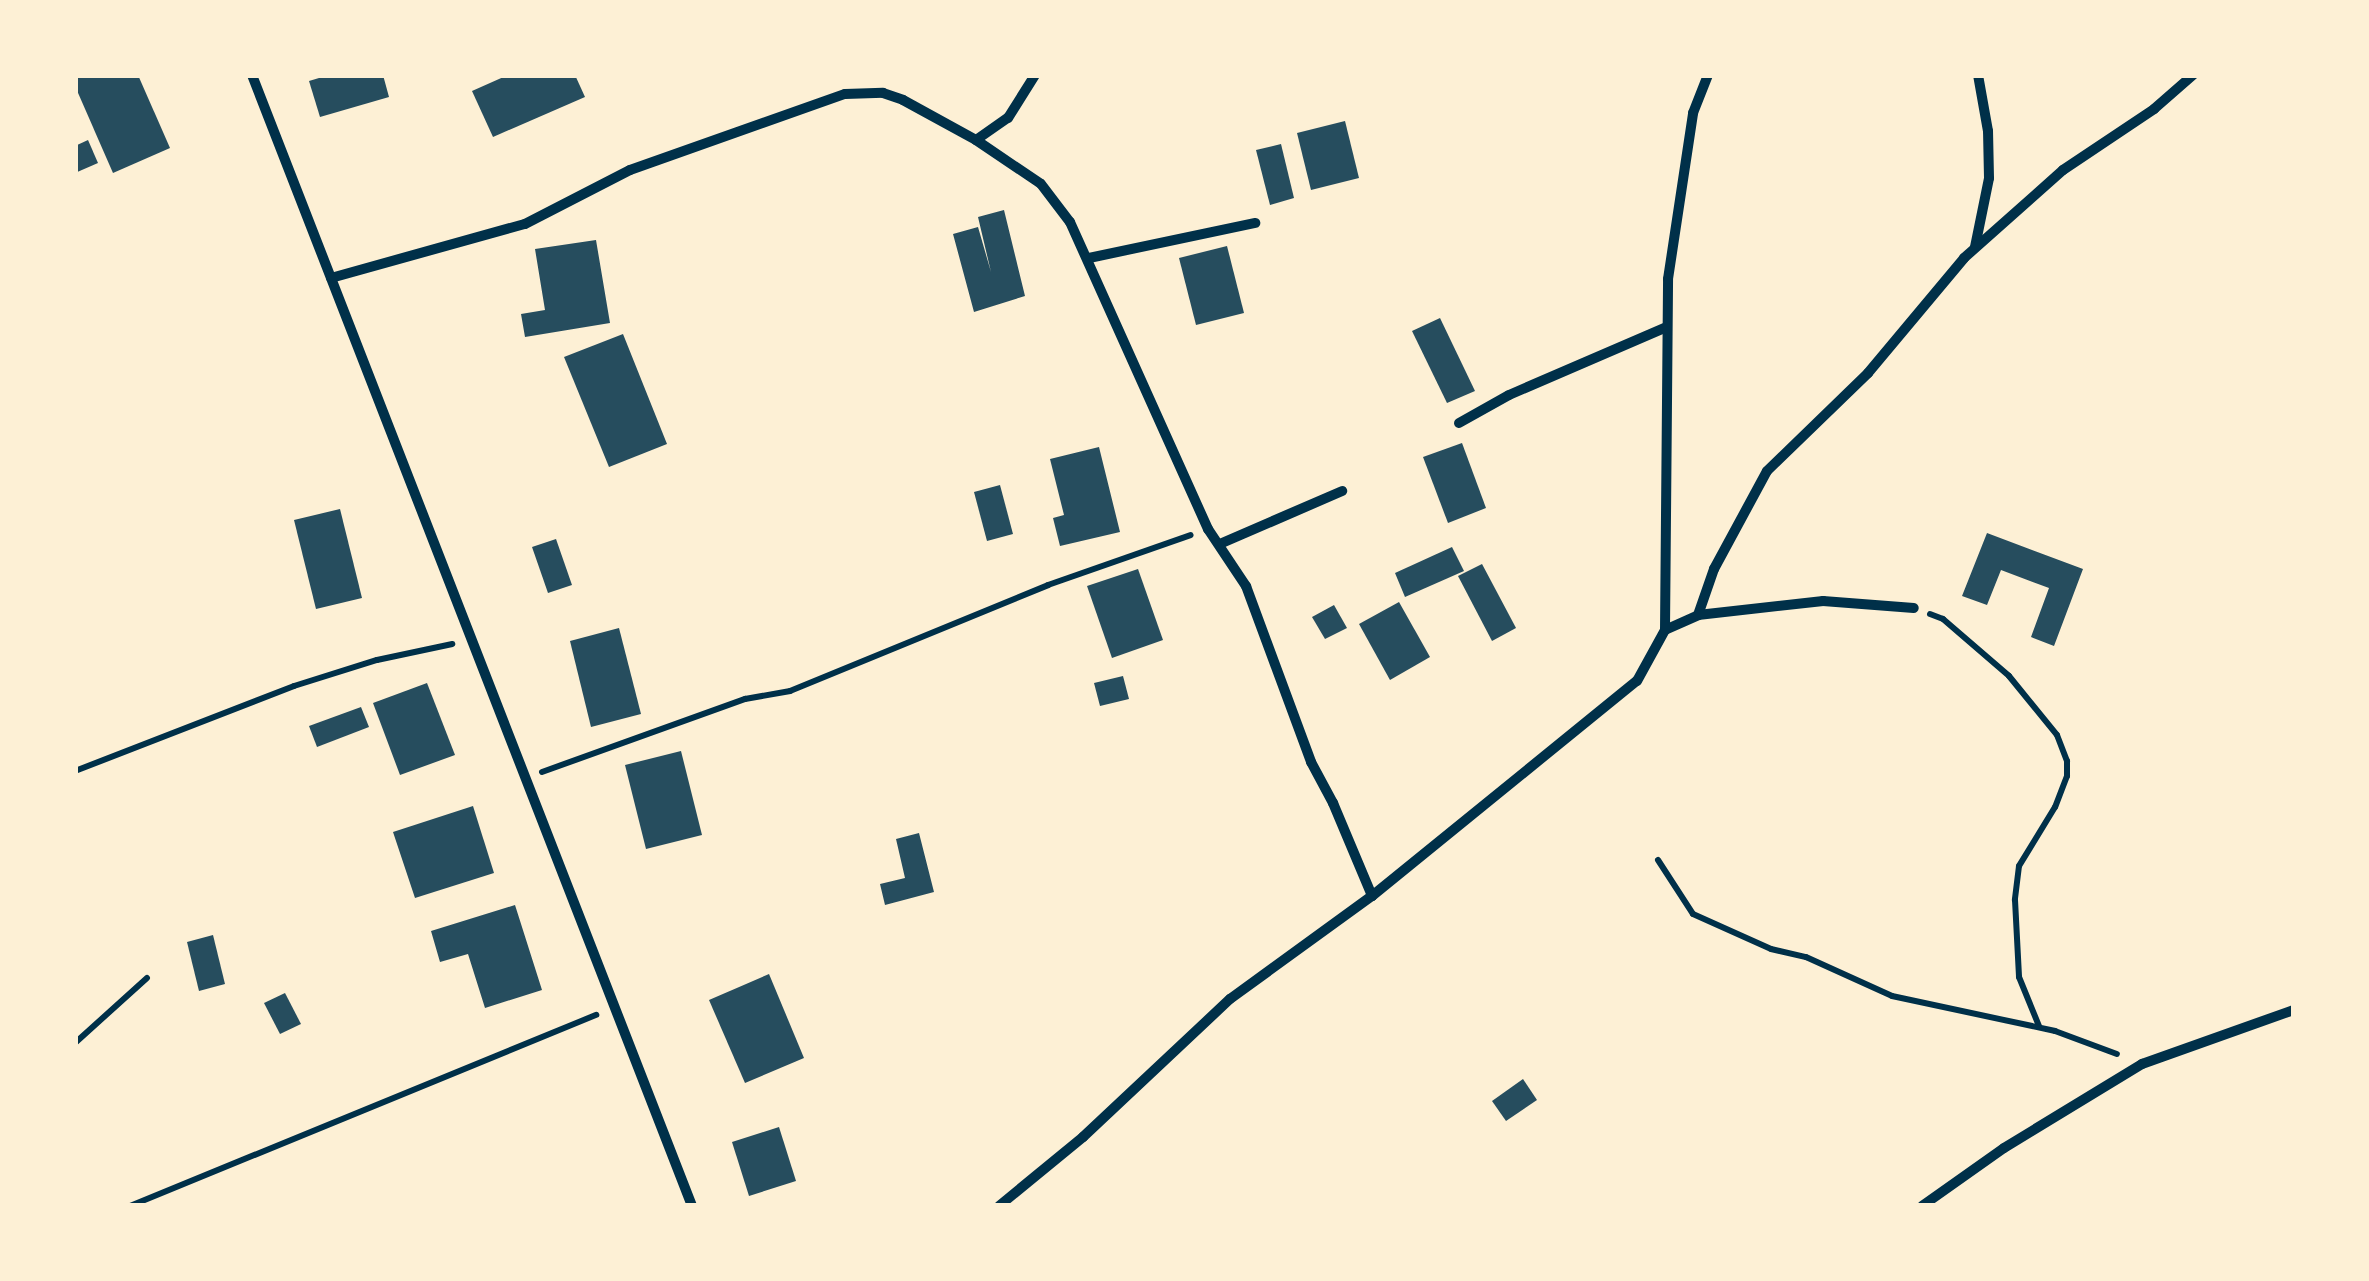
<!DOCTYPE html>
<style>
body{margin:0}
#map{position:relative;width:2369px;height:1281px;overflow:hidden;background:#fdf0d5;font-family:Overpass,sans-serif}
div>[style]{position:absolute}
.building>*{inset:0;background:#264d5e}
.path>*{height:6px;margin:-3px;padding:0 3px;transform-origin:3px;border-radius:3px;background:#003049}
.minor>*{height:10px;margin:-5px;padding:0 5px;transform-origin:5px;border-radius:5px;background:#003049}
span{translate:-50% -50%;white-space:nowrap;text-align:center;line-height:1.15;-webkit-text-stroke:8px #fdf0d5;paint-order:stroke}
.frame{position:absolute;inset:0;border:78px solid #fdf0d5;pointer-events:none}
</style>
<div id="map">
<div class="building">
<div style="clip-path:polygon(75px 75px,138px 75px,170px 148px,113px 173px,75px 86px)"></div>
<div style="clip-path:polygon(329px 75px,383px 75px,389px 97px,320px 117px,309px 81px)"></div>
<div style="clip-path:polygon(508px 75px,575px 75px,585px 97px,493px 137px,472px 91px)"></div>
<div style="clip-path:polygon(1345px 121px,1359px 178px,1311px 190px,1297px 133px)"></div>
<div style="clip-path:polygon(88px 140px,98px 163px,75px 173px,75px 146px)"></div>
<div style="clip-path:polygon(1281px 144px,1294px 198px,1270px 205px,1256px 150px)"></div>
<div style="clip-path:polygon(1004px 210px,1025px 296px,974px 312px,953px 234px,978px 227px,991px 272px,978px 217px)"></div>
<div style="clip-path:polygon(596px 240px,610px 323px,525px 337px,521px 314px,545px 310px,535px 249px)"></div>
<div style="clip-path:polygon(1227px 246px,1244px 313px,1196px 325px,1179px 258px)"></div>
<div style="clip-path:polygon(1440px 318px,1475px 391px,1447px 403px,1412px 331px)"></div>
<div style="clip-path:polygon(623px 334px,667px 444px,609px 467px,564px 357px)"></div>
<div style="clip-path:polygon(1462px 443px,1486px 508px,1448px 523px,1423px 457px)"></div>
<div style="clip-path:polygon(1099px 447px,1120px 532px,1060px 546px,1053px 518px,1064px 515px,1050px 459px)"></div>
<div style="clip-path:polygon(1000px 485px,1013px 534px,987px 541px,974px 492px)"></div>
<div style="clip-path:polygon(340px 509px,362px 598px,316px 609px,294px 520px)"></div>
<div style="clip-path:polygon(1987px 533px,2083px 569px,2054px 646px,2031px 637px,2049px 588px,2001px 570px,1987px 605px,1962px 596px)"></div>
<div style="clip-path:polygon(556px 539px,572px 585px,548px 593px,532px 547px)"></div>
<div style="clip-path:polygon(1452px 547px,1464px 571px,1405px 597px,1395px 573px)"></div>
<div style="clip-path:polygon(1482px 564px,1516px 628px,1492px 641px,1458px 576px)"></div>
<div style="clip-path:polygon(1138px 569px,1163px 640px,1112px 658px,1087px 586px)"></div>
<div style="clip-path:polygon(1399px 602px,1430px 657px,1390px 680px,1359px 624px)"></div>
<div style="clip-path:polygon(1334px 605px,1347px 628px,1325px 639px,1312px 617px)"></div>
<div style="clip-path:polygon(619px 628px,641px 714px,591px 727px,570px 641px)"></div>
<div style="clip-path:polygon(1123px 676px,1129px 699px,1100px 706px,1094px 683px)"></div>
<div style="clip-path:polygon(427px 683px,455px 755px,400px 775px,373px 703px)"></div>
<div style="clip-path:polygon(361px 707px,369px 727px,317px 747px,309px 726px)"></div>
<div style="clip-path:polygon(681px 751px,702px 835px,646px 849px,625px 765px)"></div>
<div style="clip-path:polygon(473px 806px,494px 873px,415px 898px,393px 832px)"></div>
<div style="clip-path:polygon(919px 833px,934px 892px,885px 905px,880px 884px,905px 878px,896px 839px)"></div>
<div style="clip-path:polygon(515px 905px,542px 990px,485px 1008px,468px 954px,440px 962px,431px 931px)"></div>
<div style="clip-path:polygon(213px 935px,225px 984px,199px 991px,187px 942px)"></div>
<div style="clip-path:polygon(769px 974px,804px 1058px,745px 1083px,709px 1000px)"></div>
<div style="clip-path:polygon(285px 993px,301px 1024px,280px 1034px,264px 1003px)"></div>
<div style="clip-path:polygon(1523px 1079px,1537px 1100px,1506px 1121px,1492px 1101px)"></div>
<div style="clip-path:polygon(779px 1127px,796px 1181px,749px 1196px,732px 1142px)"></div>
</div>
<div class="path">
<div style="left:1930px;top:614px;width:14px;rotate:21deg"></div>
<div style="left:1943px;top:619px;width:87px;rotate:40.8deg"></div>
<div style="left:2009px;top:676px;width:76px;rotate:50.9deg"></div>
<div style="left:2057px;top:735px;width:28px;rotate:69deg"></div>
<div style="left:2067px;top:761px;width:15px;rotate:90deg"></div>
<div style="left:2067px;top:776px;width:33px;rotate:111deg"></div>
<div style="left:2055px;top:807px;width:69px;rotate:121.4deg"></div>
<div style="left:2019px;top:866px;width:34px;rotate:97deg"></div>
<div style="left:2015px;top:900px;width:77px;rotate:87deg"></div>
<div style="left:2019px;top:977px;width:53px;rotate:67.8deg"></div>
<div style="left:75px;top:771px;width:235px;rotate:-21.2deg"></div>
<div style="left:294px;top:686px;width:87px;rotate:-17.4deg"></div>
<div style="left:377px;top:660px;width:77px;rotate:-12deg"></div>
<div style="left:542px;top:772px;width:216px;rotate:-19.8deg"></div>
<div style="left:745px;top:699px;width:46px;rotate:-10.1deg"></div>
<div style="left:790px;top:691px;width:279px;rotate:-22.3deg"></div>
<div style="left:1048px;top:585px;width:151px;rotate:-19.3deg"></div>
<div style="left:1658px;top:860px;width:64px;rotate:57.1deg"></div>
<div style="left:1693px;top:914px;width:85px;rotate:24.2deg"></div>
<div style="left:1771px;top:949px;width:36px;rotate:13deg"></div>
<div style="left:1806px;top:957px;width:94px;rotate:24.4deg"></div>
<div style="left:1892px;top:996px;width:167px;rotate:12.1deg"></div>
<div style="left:2055px;top:1031px;width:66px;rotate:20.4deg"></div>
<div style="left:75px;top:1043px;width:97px;rotate:-42.1deg"></div>
<div style="left:130px;top:1206px;width:504px;rotate:-22.29deg"></div>
</div>
<div class="minor">
<div style="left:252px;top:75px;width:1214px;rotate:68.74deg"></div>
<div style="left:976px;top:140px;width:39px;rotate:-35deg"></div>
<div style="left:1008px;top:118px;width:51px;rotate:-57.9deg"></div>
<div style="left:1975px;top:247px;width:70px;rotate:-78.5deg"></div>
<div style="left:1989px;top:178px;width:47px;rotate:-91.2deg"></div>
<div style="left:1988px;top:131px;width:57px;rotate:-100.1deg"></div>
<div style="left:1089px;top:258px;width:170px;rotate:-11.9deg"></div>
<div style="left:331px;top:278px;width:201px;rotate:-15.6deg"></div>
<div style="left:525px;top:224px;width:118px;rotate:-27.2deg"></div>
<div style="left:630px;top:170px;width:228px;rotate:-19.5deg"></div>
<div style="left:845px;top:94px;width:38px;rotate:-2deg"></div>
<div style="left:883px;top:93px;width:21px;rotate:19deg"></div>
<div style="left:903px;top:100px;width:83px;rotate:28.7deg"></div>
<div style="left:976px;top:140px;width:78px;rotate:34.1deg"></div>
<div style="left:1041px;top:184px;width:48px;rotate:52.7deg"></div>
<div style="left:1070px;top:222px;width:337px;rotate:65.8deg"></div>
<div style="left:1208px;top:529px;width:69px;rotate:56.3deg"></div>
<div style="left:1246px;top:586px;width:188px;rotate:69.7deg"></div>
<div style="left:1311px;top:762px;width:47px;rotate:61.8deg"></div>
<div style="left:1333px;top:803px;width:101px;rotate:67.2deg"></div>
<div style="left:1459px;top:423px;width:57px;rotate:-29.2deg"></div>
<div style="left:1509px;top:395px;width:172px;rotate:-23.3deg"></div>
<div style="left:1222px;top:543px;width:131px;rotate:-23.4deg"></div>
<div style="left:1698px;top:615px;width:49px;rotate:-70.8deg"></div>
<div style="left:1714px;top:569px;width:111px;rotate:-61.6deg"></div>
<div style="left:1767px;top:471px;width:141px;rotate:-44.1deg"></div>
<div style="left:1868px;top:373px;width:150px;rotate:-50.1deg"></div>
<div style="left:1964px;top:258px;width:132px;rotate:-41.6deg"></div>
<div style="left:2063px;top:170px;width:110px;rotate:-33.8deg"></div>
<div style="left:2154px;top:109px;width:52px;rotate:-41.1deg"></div>
<div style="left:1665px;top:630px;width:36px;rotate:-24deg"></div>
<div style="left:1698px;top:615px;width:126px;rotate:-6.4deg"></div>
<div style="left:1823px;top:601px;width:91px;rotate:4.4deg"></div>
<div style="left:999px;top:1206px;width:109px;rotate:-39.4deg"></div>
<div style="left:1083px;top:1137px;width:202px;rotate:-43.2deg"></div>
<div style="left:1230px;top:999px;width:175px;rotate:-36deg"></div>
<div style="left:1372px;top:896px;width:341px;rotate:-39.1deg"></div>
<div style="left:1637px;top:681px;width:58px;rotate:-61.2deg"></div>
<div style="left:1665px;top:630px;width:351px;rotate:-89.5deg"></div>
<div style="left:1668px;top:279px;width:168px;rotate:-81.4deg"></div>
<div style="left:1693px;top:113px;width:41px;rotate:-68.5deg"></div>
<div style="left:1922px;top:1206px;width:100px;rotate:-35.3deg"></div>
<div style="left:2004px;top:1148px;width:162px;rotate:-31.3deg"></div>
<div style="left:2142px;top:1064px;width:161px;rotate:-19.6deg"></div>
</div>
<div class="frame"></div>
</div>
